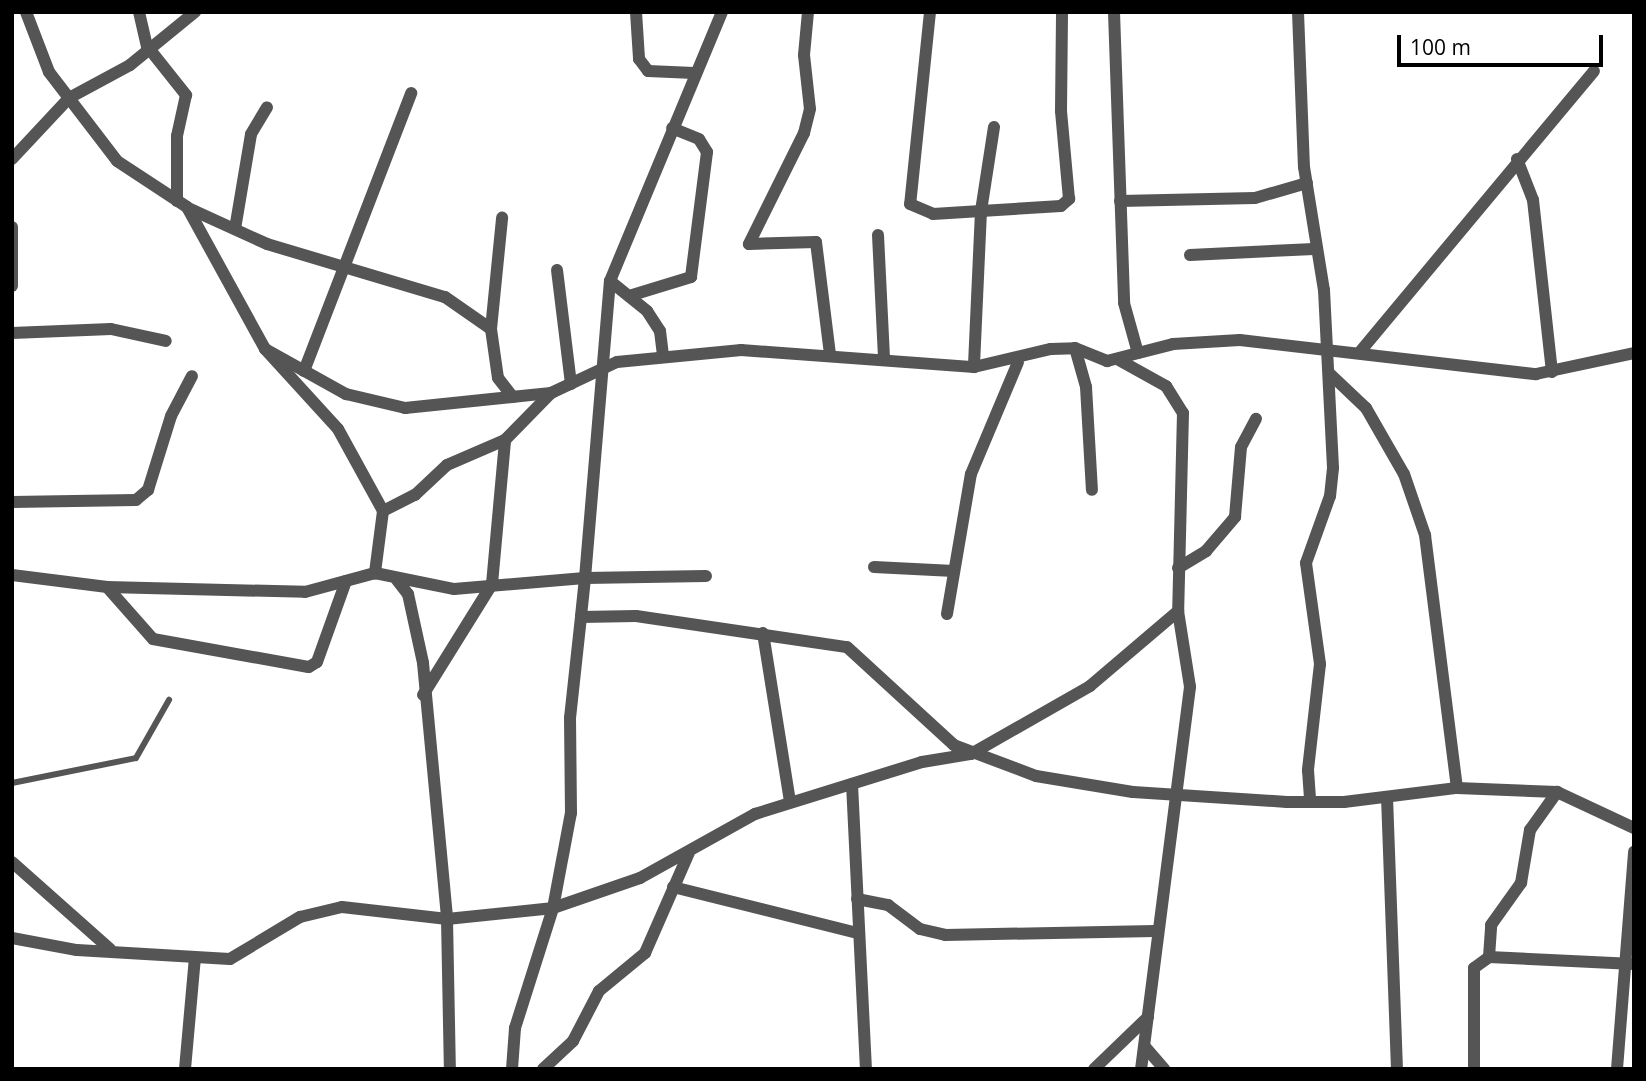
<!DOCTYPE html>
<style>
body{margin:0}
#map{position:relative;width:1646px;height:1081px;overflow:hidden;background:#fff;font-family:"Open Sans",sans-serif}
div>[style]{position:absolute}
.lane>*{height:6px;margin:-3px;padding:0 3px;transform-origin:3px;border-radius:3px;background:#555}
.street>*{height:12px;margin:-6px;padding:0 6px;transform-origin:6px;border-radius:6px;background:#555}
span{translate:-50% -50%;white-space:nowrap;text-align:center;line-height:1.15;-webkit-text-stroke:6px #fff;paint-order:stroke}
.frame{position:absolute;inset:0;border:14px solid #000;pointer-events:none}
.scale{position:absolute;left:1397px;top:35px;width:206px;height:32px;box-sizing:border-box;border:4px solid #000;border-top:0;padding-left:9px;font-size:21px;line-height:24px;white-space:nowrap;color:#000;-webkit-text-stroke:5px #fff;paint-order:stroke}
</style>
<div id="map">
<div class="lane">
<div style="left:12px;top:783px;width:126px;rotate:-11.4deg"></div>
<div style="left:136px;top:758px;width:67px;rotate:-60.4deg"></div>
</div>
<div class="street">
<div style="left:26px;top:12px;width:64px;rotate:69deg"></div>
<div style="left:49px;top:72px;width:112px;rotate:52.6deg"></div>
<div style="left:117px;top:161px;width:84px;rotate:33.3deg"></div>
<div style="left:187px;top:207px;width:162px;rotate:61.2deg"></div>
<div style="left:265px;top:349px;width:108px;rotate:47.6deg"></div>
<div style="left:338px;top:429px;width:94px;rotate:61.2deg"></div>
<div style="left:139px;top:12px;width:35px;rotate:77deg"></div>
<div style="left:147px;top:46px;width:63px;rotate:51.5deg"></div>
<div style="left:186px;top:95px;width:42px;rotate:102.4deg"></div>
<div style="left:177px;top:136px;width:65px;rotate:90deg"></div>
<div style="left:636px;top:12px;width:47px;rotate:86.3deg"></div>
<div style="left:639px;top:59px;width:15px;rotate:53deg"></div>
<div style="left:648px;top:71px;width:46px;rotate:2.5deg"></div>
<div style="left:808px;top:12px;width:43px;rotate:95.3deg"></div>
<div style="left:804px;top:55px;width:54px;rotate:83.7deg"></div>
<div style="left:810px;top:109px;width:25px;rotate:104deg"></div>
<div style="left:804px;top:133px;width:124px;rotate:116.4deg"></div>
<div style="left:749px;top:244px;width:67px;rotate:-1.7deg"></div>
<div style="left:816px;top:242px;width:114px;rotate:82.9deg"></div>
<div style="left:930px;top:12px;width:193px;rotate:95.9deg"></div>
<div style="left:910px;top:204px;width:25px;rotate:23deg"></div>
<div style="left:933px;top:214px;width:48px;rotate:-3.6deg"></div>
<div style="left:981px;top:211px;width:156px;rotate:92.6deg"></div>
<div style="left:1114px;top:12px;width:291px;rotate:88deg"></div>
<div style="left:1124px;top:303px;width:52px;rotate:74.4deg"></div>
<div style="left:1298px;top:12px;width:155px;rotate:87.8deg"></div>
<div style="left:1304px;top:167px;width:125px;rotate:80.8deg"></div>
<div style="left:1324px;top:290px;width:178px;rotate:87.1deg"></div>
<div style="left:1333px;top:468px;width:28px;rotate:96deg"></div>
<div style="left:1330px;top:496px;width:71px;rotate:109.7deg"></div>
<div style="left:1306px;top:563px;width:102px;rotate:82.1deg"></div>
<div style="left:1320px;top:664px;width:107px;rotate:96.5deg"></div>
<div style="left:1308px;top:770px;width:32px;rotate:86deg"></div>
<div style="left:994px;top:127px;width:85px;rotate:98.8deg"></div>
<div style="left:981px;top:211px;width:80px;rotate:-3.6deg"></div>
<div style="left:1061px;top:206px;width:11px;rotate:-41deg"></div>
<div style="left:1069px;top:199px;width:88px;rotate:-95.2deg"></div>
<div style="left:1061px;top:111px;width:99px;rotate:-89.4deg"></div>
<div style="left:12px;top:159px;width:83px;rotate:-46.9deg"></div>
<div style="left:69px;top:98px;width:69px;rotate:-28.4deg"></div>
<div style="left:130px;top:65px;width:84px;rotate:-39.2deg"></div>
<div style="left:1517px;top:159px;width:44px;rotate:68.7deg"></div>
<div style="left:1533px;top:200px;width:173px;rotate:83.7deg"></div>
<div style="left:1120px;top:201px;width:135px;rotate:-1.3deg"></div>
<div style="left:1255px;top:198px;width:54px;rotate:-16.1deg"></div>
<div style="left:188px;top:208px;width:87px;rotate:24.5deg"></div>
<div style="left:267px;top:244px;width:186px;rotate:16.6deg"></div>
<div style="left:445px;top:297px;width:56px;rotate:34.8deg"></div>
<div style="left:491px;top:329px;width:49px;rotate:81.9deg"></div>
<div style="left:498px;top:378px;width:24px;rotate:52deg"></div>
<div style="left:12px;top:227px;width:59px;rotate:90deg"></div>
<div style="left:235px;top:229px;width:96px;rotate:-80.4deg"></div>
<div style="left:251px;top:134px;width:31px;rotate:-59deg"></div>
<div style="left:878px;top:235px;width:123px;rotate:87.2deg"></div>
<div style="left:1190px;top:255px;width:124px;rotate:-2.8deg"></div>
<div style="left:557px;top:270px;width:115px;rotate:83deg"></div>
<div style="left:610px;top:281px;width:48px;rotate:39deg"></div>
<div style="left:647px;top:311px;width:24px;rotate:57deg"></div>
<div style="left:660px;top:331px;width:23px;rotate:83deg"></div>
<div style="left:629px;top:296px;width:65px;rotate:-17deg"></div>
<div style="left:691px;top:277px;width:126px;rotate:-82.7deg"></div>
<div style="left:707px;top:152px;width:15px;rotate:-122deg"></div>
<div style="left:699px;top:139px;width:29px;rotate:-158deg"></div>
<div style="left:491px;top:329px;width:112px;rotate:-84.3deg"></div>
<div style="left:12px;top:333px;width:99px;rotate:-2.3deg"></div>
<div style="left:111px;top:329px;width:56px;rotate:12.3deg"></div>
<div style="left:1075px;top:348px;width:41px;rotate:74.2deg"></div>
<div style="left:1086px;top:387px;width:103px;rotate:86.7deg"></div>
<div style="left:265px;top:349px;width:93px;rotate:29.1deg"></div>
<div style="left:346px;top:394px;width:61px;rotate:13.3deg"></div>
<div style="left:405px;top:408px;width:147px;rotate:-5.9deg"></div>
<div style="left:551px;top:393px;width:73px;rotate:-25.2deg"></div>
<div style="left:617px;top:362px;width:125px;rotate:-5.5deg"></div>
<div style="left:741px;top:350px;width:234px;rotate:4.2deg"></div>
<div style="left:974px;top:367px;width:79px;rotate:-13.2deg"></div>
<div style="left:1051px;top:349px;width:24px;rotate:-2deg"></div>
<div style="left:1075px;top:348px;width:35px;rotate:22deg"></div>
<div style="left:1107px;top:361px;width:68px;rotate:-14.4deg"></div>
<div style="left:1173px;top:344px;width:67px;rotate:-3.4deg"></div>
<div style="left:1240px;top:340px;width:298px;rotate:6.6deg"></div>
<div style="left:1536px;top:374px;width:100px;rotate:-12.1deg"></div>
<div style="left:1359px;top:353px;width:367px;rotate:-50.2deg"></div>
<div style="left:1119px;top:360px;width:54px;rotate:29deg"></div>
<div style="left:1166px;top:386px;width:32px;rotate:58deg"></div>
<div style="left:1183px;top:413px;width:198px;rotate:91.4deg"></div>
<div style="left:1178px;top:611px;width:77px;rotate:81deg"></div>
<div style="left:1190px;top:687px;width:385px;rotate:97.3deg"></div>
<div style="left:304px;top:371px;width:298px;rotate:-68.9deg"></div>
<div style="left:1329px;top:373px;width:51px;rotate:43.4deg"></div>
<div style="left:1366px;top:408px;width:76px;rotate:60.1deg"></div>
<div style="left:1404px;top:474px;width:65px;rotate:71deg"></div>
<div style="left:1425px;top:535px;width:255px;rotate:82.8deg"></div>
<div style="left:12px;top:502px;width:124px;rotate:-0.9deg"></div>
<div style="left:136px;top:500px;width:16px;rotate:-40deg"></div>
<div style="left:148px;top:490px;width:77px;rotate:-72.7deg"></div>
<div style="left:171px;top:416px;width:45px;rotate:-62.3deg"></div>
<div style="left:383px;top:511px;width:63px;rotate:97.4deg"></div>
<div style="left:375px;top:573px;width:81px;rotate:11.4deg"></div>
<div style="left:454px;top:589px;width:131px;rotate:-4.8deg"></div>
<div style="left:585px;top:578px;width:39px;rotate:96deg"></div>
<div style="left:581px;top:617px;width:55px;rotate:-1deg"></div>
<div style="left:636px;top:616px;width:213px;rotate:8.4deg"></div>
<div style="left:847px;top:647px;width:145px;rotate:42.5deg"></div>
<div style="left:954px;top:745px;width:88px;rotate:20.7deg"></div>
<div style="left:1036px;top:776px;width:98px;rotate:9.4deg"></div>
<div style="left:1133px;top:792px;width:154px;rotate:3.7deg"></div>
<div style="left:1287px;top:802px;width:57px"></div>
<div style="left:1344px;top:802px;width:114px;rotate:-7.1deg"></div>
<div style="left:1457px;top:788px;width:100px;rotate:2.3deg"></div>
<div style="left:1557px;top:792px;width:85px;rotate:25.1deg"></div>
<div style="left:383px;top:511px;width:36px;rotate:-27deg"></div>
<div style="left:415px;top:495px;width:44px;rotate:-43.2deg"></div>
<div style="left:447px;top:465px;width:63px;rotate:-23.3deg"></div>
<div style="left:505px;top:440px;width:66px;rotate:-45.6deg"></div>
<div style="left:874px;top:567px;width:80px;rotate:2.9deg"></div>
<div style="left:1178px;top:568px;width:33px;rotate:-31deg"></div>
<div style="left:1206px;top:551px;width:45px;rotate:-49.5deg"></div>
<div style="left:1235px;top:517px;width:70px;rotate:-85.1deg"></div>
<div style="left:1241px;top:447px;width:32px;rotate:-62deg"></div>
<div style="left:12px;top:575px;width:96px;rotate:7.2deg"></div>
<div style="left:107px;top:587px;width:198px;rotate:1.4deg"></div>
<div style="left:305px;top:592px;width:73px;rotate:-15.2deg"></div>
<div style="left:706px;top:576px;width:121px;rotate:179.1deg"></div>
<div style="left:585px;top:578px;width:298px;rotate:-85.2deg"></div>
<div style="left:610px;top:281px;width:291px;rotate:-67.4deg"></div>
<div style="left:397px;top:580px;width:18px;rotate:52deg"></div>
<div style="left:408px;top:594px;width:71px;rotate:77.7deg"></div>
<div style="left:423px;top:663px;width:257px;rotate:84.6deg"></div>
<div style="left:447px;top:919px;width:150px;rotate:88.9deg"></div>
<div style="left:107px;top:587px;width:69px;rotate:48.5deg"></div>
<div style="left:153px;top:639px;width:158px;rotate:10.2deg"></div>
<div style="left:309px;top:667px;width:9px;rotate:-32deg"></div>
<div style="left:317px;top:662px;width:86px;rotate:-70.3deg"></div>
<div style="left:947px;top:614px;width:142px;rotate:-80.3deg"></div>
<div style="left:971px;top:474px;width:121px;rotate:-67.2deg"></div>
<div style="left:763px;top:633px;width:171px;rotate:80.9deg"></div>
<div style="left:423px;top:695px;width:131px;rotate:-58.1deg"></div>
<div style="left:492px;top:584px;width:145px;rotate:-84.8deg"></div>
<div style="left:852px;top:784px;width:285px;rotate:87.2deg"></div>
<div style="left:1387px;top:797px;width:272px;rotate:87.9deg"></div>
<div style="left:12px;top:862px;width:131px;rotate:41.6deg"></div>
<div style="left:673px;top:887px;width:191px;rotate:14deg"></div>
<div style="left:857px;top:899px;width:32px;rotate:11deg"></div>
<div style="left:888px;top:905px;width:40px;rotate:37deg"></div>
<div style="left:920px;top:929px;width:26px;rotate:13deg"></div>
<div style="left:945px;top:935px;width:210px;rotate:-1.1deg"></div>
<div style="left:12px;top:938px;width:66px;rotate:10.5deg"></div>
<div style="left:77px;top:950px;width:153px;rotate:3.4deg"></div>
<div style="left:230px;top:959px;width:82px;rotate:-31deg"></div>
<div style="left:300px;top:917px;width:43px;rotate:-13.4deg"></div>
<div style="left:342px;top:907px;width:106px;rotate:6.5deg"></div>
<div style="left:447px;top:919px;width:107px;rotate:-5.9deg"></div>
<div style="left:553px;top:908px;width:92px;rotate:-19deg"></div>
<div style="left:640px;top:878px;width:132px;rotate:-29.1deg"></div>
<div style="left:755px;top:814px;width:175px;rotate:-17.3deg"></div>
<div style="left:922px;top:762px;width:50px;rotate:-9.3deg"></div>
<div style="left:971px;top:754px;width:137px;rotate:-29.7deg"></div>
<div style="left:1090px;top:686px;width:116px;rotate:-40.4deg"></div>
<div style="left:1489px;top:957px;width:145px;rotate:2.8deg"></div>
<div style="left:1146px;top:1048px;width:28px;rotate:49deg"></div>
<div style="left:185px;top:1069px;width:111px;rotate:-84.9deg"></div>
<div style="left:512px;top:1069px;width:41px;rotate:-85.8deg"></div>
<div style="left:515px;top:1028px;width:126px;rotate:-72.4deg"></div>
<div style="left:553px;top:908px;width:97px;rotate:-79.3deg"></div>
<div style="left:571px;top:813px;width:95px;rotate:-90.6deg"></div>
<div style="left:570px;top:718px;width:102px;rotate:-83.8deg"></div>
<div style="left:543px;top:1069px;width:41px;rotate:-43deg"></div>
<div style="left:573px;top:1041px;width:56px;rotate:-62.5deg"></div>
<div style="left:599px;top:991px;width:60px;rotate:-39.6deg"></div>
<div style="left:645px;top:953px;width:109px;rotate:-66.3deg"></div>
<div style="left:1094px;top:1069px;width:75px;rotate:-43.9deg"></div>
<div style="left:1474px;top:1069px;width:101px;rotate:-90deg"></div>
<div style="left:1474px;top:968px;width:19px;rotate:-36deg"></div>
<div style="left:1489px;top:957px;width:32px;rotate:-86deg"></div>
<div style="left:1491px;top:925px;width:52px;rotate:-54.5deg"></div>
<div style="left:1521px;top:883px;width:54px;rotate:-80.4deg"></div>
<div style="left:1530px;top:830px;width:47px;rotate:-54.6deg"></div>
<div style="left:1617px;top:1069px;width:218px;rotate:-85.5deg"></div>
</div>
<div class="frame"></div>
<div class="scale">100 m</div>
</div>
